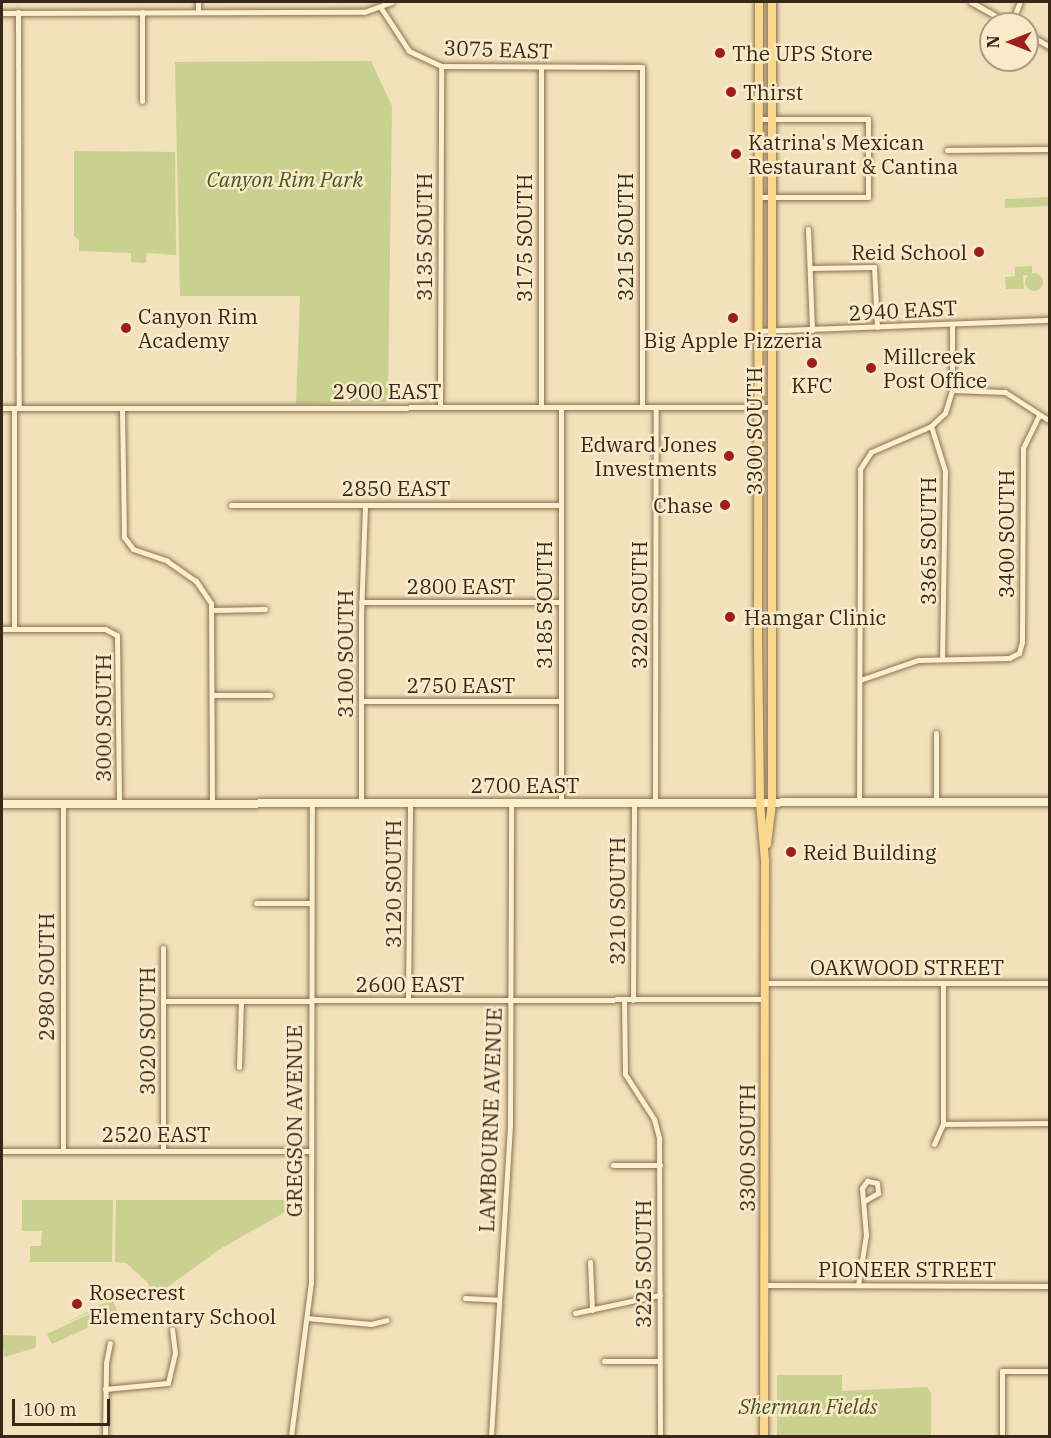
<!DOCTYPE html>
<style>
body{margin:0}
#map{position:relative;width:1051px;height:1438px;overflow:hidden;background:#f2e1ba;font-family:"IBM Plex Serif",serif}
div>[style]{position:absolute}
.green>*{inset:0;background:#c8d18d}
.round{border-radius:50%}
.roads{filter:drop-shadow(0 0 2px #8a7052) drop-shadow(0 0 2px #8a7052)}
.street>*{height:5px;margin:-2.5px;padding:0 2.5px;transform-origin:2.5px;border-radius:2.5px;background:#fcefcd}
.secondary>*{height:8px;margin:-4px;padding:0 4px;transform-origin:4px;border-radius:4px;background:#fcefcd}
.primary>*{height:8px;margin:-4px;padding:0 4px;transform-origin:4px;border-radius:4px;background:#fbd98c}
.dots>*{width:16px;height:16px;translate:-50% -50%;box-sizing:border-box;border:3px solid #f9ebca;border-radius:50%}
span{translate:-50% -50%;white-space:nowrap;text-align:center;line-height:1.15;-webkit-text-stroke:5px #f9ebca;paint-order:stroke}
.street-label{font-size:21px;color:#372819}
.poi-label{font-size:21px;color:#372819}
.left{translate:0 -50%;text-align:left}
.right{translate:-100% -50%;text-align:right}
.park-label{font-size:21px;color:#48561e;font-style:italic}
.frame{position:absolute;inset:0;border:3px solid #372819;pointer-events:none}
.north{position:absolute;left:979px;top:12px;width:60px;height:60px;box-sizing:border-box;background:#f9ebca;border:2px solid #ab9d83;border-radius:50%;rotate:270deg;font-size:16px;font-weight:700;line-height:24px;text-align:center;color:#372819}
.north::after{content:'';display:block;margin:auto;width:21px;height:27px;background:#9f1d1d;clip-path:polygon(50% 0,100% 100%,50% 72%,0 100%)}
.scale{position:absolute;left:12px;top:1399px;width:98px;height:27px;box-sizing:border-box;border:3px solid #372819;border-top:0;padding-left:8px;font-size:18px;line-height:21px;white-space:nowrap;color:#372819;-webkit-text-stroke:4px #f9ebca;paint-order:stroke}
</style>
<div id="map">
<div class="green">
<div style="clip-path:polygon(371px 61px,392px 106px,388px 402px,296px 404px,300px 296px,180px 296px,175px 62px)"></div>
<div style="clip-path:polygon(74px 151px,175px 152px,176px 255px,147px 253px,146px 263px,131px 262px,131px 253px,79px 251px,79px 240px,74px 236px)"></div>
<div style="clip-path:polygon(1048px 197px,1048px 206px,1005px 208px,1005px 199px)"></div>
<div style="clip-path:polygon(1032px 266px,1032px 275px,1023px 275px,1024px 289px,1006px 289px,1005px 277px,1015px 276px,1015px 267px)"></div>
<div class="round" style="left:1025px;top:273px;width:18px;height:18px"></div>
<div style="clip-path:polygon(22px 1200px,113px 1200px,112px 1262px,30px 1262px,30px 1246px,41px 1246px,42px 1231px,22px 1231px)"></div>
<div style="clip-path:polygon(116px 1200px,303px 1200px,303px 1202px,220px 1249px,155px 1296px,147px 1282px,126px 1263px,115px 1262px)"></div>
<div style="clip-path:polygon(112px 1299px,119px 1315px,113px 1318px,107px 1304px,62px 1325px)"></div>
<div style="clip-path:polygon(106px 1306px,111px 1317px,52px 1344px,47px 1334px)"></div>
<div style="clip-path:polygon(2px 1335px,36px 1336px,36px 1344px,35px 1348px,4px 1357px)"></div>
<div style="clip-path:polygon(777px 1375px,842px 1375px,842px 1391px,927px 1387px,931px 1393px,931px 1436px,777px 1436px)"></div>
</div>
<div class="roads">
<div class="street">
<div style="left:971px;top:2px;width:45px;rotate:29.4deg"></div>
<div style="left:381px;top:8px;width:51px;rotate:56.9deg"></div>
<div style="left:409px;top:51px;width:35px;rotate:25deg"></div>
<div style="left:441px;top:66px;width:201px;rotate:0.3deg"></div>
<div style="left:642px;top:67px;width:340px;rotate:90deg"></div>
<div style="left:18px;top:12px;width:396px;rotate:89.9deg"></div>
<div style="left:142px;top:12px;width:89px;rotate:90deg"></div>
<div style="left:198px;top:12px;width:10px;rotate:-90deg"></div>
<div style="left:2px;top:13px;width:362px;rotate:-0.2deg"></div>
<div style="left:364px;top:12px;width:29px;rotate:-20deg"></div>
<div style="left:1011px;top:24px;width:24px;rotate:-68deg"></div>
<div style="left:1027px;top:34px;width:26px;rotate:29deg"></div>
<div style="left:759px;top:119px;width:109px"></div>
<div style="left:868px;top:119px;width:78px;rotate:90deg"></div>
<div style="left:868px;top:197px;width:109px;rotate:180deg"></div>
<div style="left:947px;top:150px;width:103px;rotate:-0.6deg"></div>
<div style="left:808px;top:229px;width:101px;rotate:87.7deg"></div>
<div style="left:811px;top:268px;width:63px;rotate:-0.9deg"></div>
<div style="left:874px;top:267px;width:60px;rotate:87.1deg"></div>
<div style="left:759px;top:331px;width:291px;rotate:-2.2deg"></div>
<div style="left:952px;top:390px;width:53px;rotate:2.2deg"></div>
<div style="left:1005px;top:392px;width:54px;rotate:32.8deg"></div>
<div style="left:440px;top:407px;width:341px;rotate:-89.8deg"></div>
<div style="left:541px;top:407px;width:339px;rotate:-90deg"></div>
<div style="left:561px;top:407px;width:396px;rotate:90deg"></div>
<div style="left:2px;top:408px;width:770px;rotate:-0.07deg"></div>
<div style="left:122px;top:408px;width:129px;rotate:89.1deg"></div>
<div style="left:124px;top:537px;width:15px;rotate:53deg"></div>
<div style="left:133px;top:549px;width:36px;rotate:19deg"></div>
<div style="left:167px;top:561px;width:35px;rotate:35deg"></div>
<div style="left:196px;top:581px;width:27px;rotate:56deg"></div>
<div style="left:211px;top:603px;width:201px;rotate:89.7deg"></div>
<div style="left:931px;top:426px;width:47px;rotate:72.7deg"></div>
<div style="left:945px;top:471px;width:188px;rotate:90.9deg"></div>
<div style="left:231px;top:505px;width:330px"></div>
<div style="left:361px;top:602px;width:200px"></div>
<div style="left:212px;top:610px;width:53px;rotate:-1.1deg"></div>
<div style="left:2px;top:629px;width:103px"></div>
<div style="left:105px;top:629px;width:13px;rotate:27deg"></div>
<div style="left:117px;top:635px;width:169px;rotate:89.3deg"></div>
<div style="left:14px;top:629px;width:221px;rotate:-90deg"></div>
<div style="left:860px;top:680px;width:61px;rotate:-19deg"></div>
<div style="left:918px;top:660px;width:91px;rotate:-1.3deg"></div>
<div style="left:1009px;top:658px;width:11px;rotate:-27deg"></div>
<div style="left:1019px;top:653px;width:11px;rotate:-75deg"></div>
<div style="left:1022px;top:642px;width:194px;rotate:-89.7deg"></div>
<div style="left:1023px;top:448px;width:37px;rotate:-64deg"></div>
<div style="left:212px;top:695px;width:58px"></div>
<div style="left:361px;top:701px;width:200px"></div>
<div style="left:859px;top:801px;width:332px;rotate:-89.8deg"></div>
<div style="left:860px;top:469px;width:20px;rotate:-57deg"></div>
<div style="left:871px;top:452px;width:65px;rotate:-23.4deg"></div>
<div style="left:931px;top:426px;width:19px;rotate:-43deg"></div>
<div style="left:945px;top:413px;width:24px;rotate:-73deg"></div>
<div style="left:952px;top:390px;width:66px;rotate:-90deg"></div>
<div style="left:936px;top:801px;width:68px;rotate:-90deg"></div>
<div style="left:361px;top:803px;width:188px;rotate:-90deg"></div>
<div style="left:361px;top:615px;width:110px;rotate:-87.9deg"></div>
<div style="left:655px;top:803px;width:396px;rotate:-89.9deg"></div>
<div style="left:256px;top:903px;width:55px"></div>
<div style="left:163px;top:948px;width:203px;rotate:90deg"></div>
<div style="left:765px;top:983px;width:285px"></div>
<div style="left:408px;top:1000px;width:197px;rotate:-89.4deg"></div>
<div style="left:624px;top:1000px;width:74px;rotate:89.2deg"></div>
<div style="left:625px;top:1074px;width:54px;rotate:57.2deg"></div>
<div style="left:654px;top:1119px;width:20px;rotate:75deg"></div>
<div style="left:659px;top:1138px;width:298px;rotate:89.8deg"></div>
<div style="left:633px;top:1000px;width:197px;rotate:-89.7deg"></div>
<div style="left:163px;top:1001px;width:602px;rotate:-0.19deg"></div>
<div style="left:239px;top:1067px;width:66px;rotate:-88.3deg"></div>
<div style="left:943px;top:1124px;width:107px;rotate:-0.5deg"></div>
<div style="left:934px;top:1144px;width:22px;rotate:-66deg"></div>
<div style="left:943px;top:1124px;width:140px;rotate:-90deg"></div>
<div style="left:2px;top:1151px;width:308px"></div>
<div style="left:63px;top:1151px;width:347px;rotate:-90deg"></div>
<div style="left:613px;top:1165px;width:47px"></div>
<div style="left:590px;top:1262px;width:48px;rotate:87.6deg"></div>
<div style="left:764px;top:1285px;width:286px;rotate:0.2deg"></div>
<div style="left:858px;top:1285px;width:51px;rotate:-80.9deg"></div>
<div style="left:866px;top:1235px;width:47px;rotate:-94.9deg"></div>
<div style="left:862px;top:1188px;width:9px;rotate:-54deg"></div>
<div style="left:867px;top:1181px;width:10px;rotate:11deg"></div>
<div style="left:877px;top:1183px;width:10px;rotate:84deg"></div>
<div style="left:878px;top:1193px;width:16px;rotate:150deg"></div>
<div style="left:465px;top:1298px;width:34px;rotate:3deg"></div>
<div style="left:575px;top:1313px;width:87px;rotate:-12deg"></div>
<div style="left:307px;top:1318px;width:64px;rotate:5.4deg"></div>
<div style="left:371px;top:1324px;width:16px;rotate:-14deg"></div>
<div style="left:604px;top:1361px;width:55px"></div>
<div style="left:105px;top:1389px;width:63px;rotate:-5.4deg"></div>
<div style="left:168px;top:1383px;width:31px;rotate:-77deg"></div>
<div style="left:175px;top:1353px;width:24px;rotate:-97deg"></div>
<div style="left:105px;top:1436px;width:73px;rotate:-89.2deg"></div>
<div style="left:106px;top:1363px;width:20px;rotate:-79deg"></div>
<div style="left:291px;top:1436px;width:154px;rotate:-82.6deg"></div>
<div style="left:311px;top:1283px;width:479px;rotate:-89.9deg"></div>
<div style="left:491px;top:1436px;width:311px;rotate:-86.5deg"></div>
<div style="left:510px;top:1126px;width:323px;rotate:-89.8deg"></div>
<div style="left:1002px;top:1436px;width:65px;rotate:-90deg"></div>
<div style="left:1002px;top:1371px;width:48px"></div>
</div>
<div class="secondary">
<div style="left:2px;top:804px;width:1048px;rotate:-0.11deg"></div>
</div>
<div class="primary">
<div style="left:759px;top:2px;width:638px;rotate:90.09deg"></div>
<div style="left:758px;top:640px;width:163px;rotate:89.3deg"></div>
<div style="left:760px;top:803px;width:57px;rotate:85deg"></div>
<div style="left:765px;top:860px;width:576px;rotate:90.1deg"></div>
<div style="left:767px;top:844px;width:41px;rotate:-83deg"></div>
<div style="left:772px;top:803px;width:801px;rotate:-90deg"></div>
</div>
</div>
<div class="dots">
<div style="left:720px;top:53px;background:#9f1d1d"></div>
<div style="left:731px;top:92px;background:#9f1d1d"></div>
<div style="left:736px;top:154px;background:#9f1d1d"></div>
<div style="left:979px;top:252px;background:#9f1d1d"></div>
<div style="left:733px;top:318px;background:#9f1d1d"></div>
<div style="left:126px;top:328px;background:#9f1d1d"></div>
<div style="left:812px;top:363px;background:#9f1d1d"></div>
<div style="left:871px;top:368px;background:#9f1d1d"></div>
<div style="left:729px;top:456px;background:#9f1d1d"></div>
<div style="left:725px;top:505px;background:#9f1d1d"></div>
<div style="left:730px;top:617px;background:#9f1d1d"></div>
<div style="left:791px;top:852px;background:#9f1d1d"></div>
<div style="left:77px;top:1304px;background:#9f1d1d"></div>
</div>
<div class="street-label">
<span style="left:498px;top:49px;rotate:2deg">3075 EAST</span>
<span style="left:424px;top:237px;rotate:-90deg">3135 SOUTH</span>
<span style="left:625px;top:237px;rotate:-90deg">3215 SOUTH</span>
<span style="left:524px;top:238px;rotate:-90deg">3175 SOUTH</span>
<span style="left:903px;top:310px;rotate:-3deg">2940 EAST</span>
<span style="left:387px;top:391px">2900 EAST</span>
<span style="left:754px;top:431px;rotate:-90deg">3300 SOUTH</span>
<span style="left:396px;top:488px">2850 EAST</span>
<span style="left:1006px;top:534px;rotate:-90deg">3400 SOUTH</span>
<span style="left:928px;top:541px;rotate:-90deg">3365 SOUTH</span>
<span style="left:461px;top:586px">2800 EAST</span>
<span style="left:544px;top:605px;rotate:-90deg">3185 SOUTH</span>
<span style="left:639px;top:605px;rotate:-90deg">3220 SOUTH</span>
<span style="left:345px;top:654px;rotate:-90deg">3100 SOUTH</span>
<span style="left:461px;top:685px">2750 EAST</span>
<span style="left:103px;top:718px;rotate:-90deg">3000 SOUTH</span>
<span style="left:525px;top:785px">2700 EAST</span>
<span style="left:393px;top:884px;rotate:-90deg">3120 SOUTH</span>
<span style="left:617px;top:901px;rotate:-90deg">3210 SOUTH</span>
<span style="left:907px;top:967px">OAKWOOD STREET</span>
<span style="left:46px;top:977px;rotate:-90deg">2980 SOUTH</span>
<span style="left:410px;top:984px">2600 EAST</span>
<span style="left:147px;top:1031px;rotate:-90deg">3020 SOUTH</span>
<span style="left:490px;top:1120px;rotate:-88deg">LAMBOURNE AVENUE</span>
<span style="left:294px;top:1121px;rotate:-90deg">GREGSON AVENUE</span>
<span style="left:156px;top:1134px">2520 EAST</span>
<span style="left:747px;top:1148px;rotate:-90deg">3300 SOUTH</span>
<span style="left:643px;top:1264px;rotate:-90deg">3225 SOUTH</span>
<span style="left:907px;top:1269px">PIONEER STREET</span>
</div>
<div class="poi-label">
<span class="left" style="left:732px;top:53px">The UPS Store</span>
<span class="left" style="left:743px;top:92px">Thirst</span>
<span class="left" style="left:748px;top:154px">Katrina's Mexican<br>Restaurant &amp; Cantina</span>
<span class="right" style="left:967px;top:252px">Reid School</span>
<span class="left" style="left:138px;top:328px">Canyon Rim<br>Academy</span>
<span style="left:733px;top:340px">Big Apple Pizzeria</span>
<span class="left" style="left:883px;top:368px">Millcreek<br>Post Office</span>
<span style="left:812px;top:385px">KFC</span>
<span class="right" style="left:717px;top:456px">Edward Jones<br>Investments</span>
<span class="right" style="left:713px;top:505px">Chase</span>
<span class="left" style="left:744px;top:617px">Hamgar Clinic</span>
<span class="left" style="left:803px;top:852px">Reid Building</span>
<span class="left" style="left:89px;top:1304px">Rosecrest<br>Elementary School</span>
</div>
<div class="park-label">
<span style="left:285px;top:179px">Canyon Rim Park</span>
<span style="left:808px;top:1406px">Sherman Fields</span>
</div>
<div class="frame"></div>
<div class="north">N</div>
<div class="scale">100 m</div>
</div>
